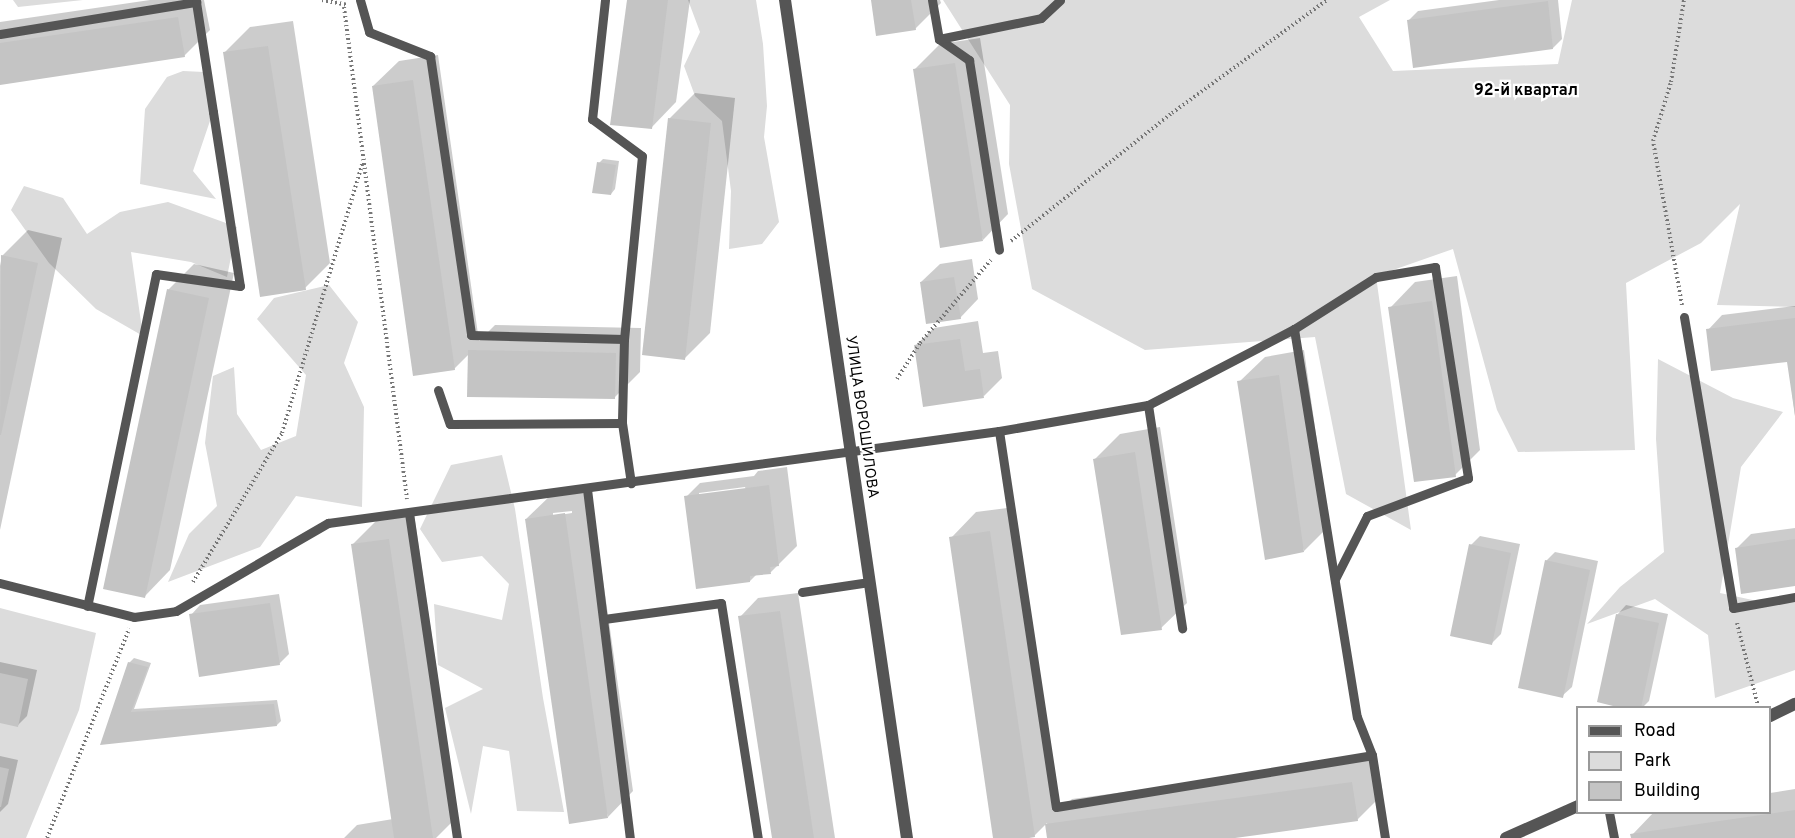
<!DOCTYPE html>
<meta charset="utf-8">
<style>
body{margin:0}
#map{position:relative;width:1795px;height:838px;overflow:hidden;background:#fff;font-family:Overpass,sans-serif}
div>[style]{position:absolute}
.green>*{inset:0;background:#dcdcdc}
.shadow>*{inset:0;background:#0003}
.building>*{inset:0;background:#c4c4c4}
.path>*{height:4px;margin-top:-2px;transform-origin:0;background:repeating-linear-gradient(90deg,#777 0 1.5px,transparent 0 4.5px)}
.lane>*{height:9px;margin:-4.5px;padding:0 4.5px;transform-origin:4.5px;border-radius:4.5px;background:#555}
.street>*{height:12px;margin:-6px;padding:0 6px;transform-origin:6px;border-radius:6px;background:#555}
span{translate:-50% -50%;white-space:nowrap;text-align:center;line-height:1.15;-webkit-text-stroke:4.5px #fff;paint-order:stroke}
.street-label{font-size:15px;color:#000}
.neighbourhood-label{font-size:16px;color:#000;font-weight:700}
.legend{position:absolute;left:1576px;top:706px;width:195px;height:108px;box-sizing:border-box;background:#fff;border:2px solid #999;margin:0;padding:8px 10px;list-style:none;font-size:18px;color:#000}
.legend li{display:flex;align-items:center;gap:12px;height:30px}
.legend b{width:30px;border:2px solid #999}
</style>
<div id="map">
<div class="green">
<div style="clip-path:polygon(13px 0,83px 0,18px 7px)"></div>
<div style="clip-path:polygon(688px 0,756px 0,763px 44px,767px 106px,764px 137px,779px 222px,762px 244px,729px 249px,731px 191px,722px 121px,695px 96px,684px 66px,700px 32px)"></div>
<div style="clip-path:polygon(943px 0,1390px 0,1359px 17px,1393px 71px,1558px 64px,1572px 0,1795px 0,1795px 307px,1717px 305px,1740px 204px,1701px 243px,1626px 283px,1635px 450px,1518px 452px,1497px 410px,1453px 249px,1376px 276px,1411px 530px,1346px 494px,1315px 337px,1145px 350px,1032px 289px,1009px 164px,1010px 105px)"></div>
<div style="clip-path:polygon(183px 71px,204px 72px,213px 112px,193px 171px,216px 199px,140px 184px,145px 109px,167px 77px)"></div>
<div style="clip-path:polygon(24px 186px,63px 198px,87px 234px,120px 212px,168px 202px,237px 227px,227px 277px,191px 262px,131px 252px,143px 336px,96px 309px,49px 263px,11px 210px)"></div>
<div style="clip-path:polygon(329px 285px,358px 322px,344px 363px,364px 407px,362px 507px,296px 496px,260px 547px,168px 582px,189px 534px,217px 506px,205px 443px,213px 376px,234px 367px,237px 414px,261px 450px,296px 436px,306px 375px,257px 319px,274px 298px)"></div>
<div style="clip-path:polygon(1658px 359px,1733px 398px,1783px 412px,1741px 467px,1720px 593px,1776px 605px,1795px 597px,1795px 670px,1715px 698px,1708px 635px,1655px 599px,1587px 624px,1620px 587px,1664px 552px,1656px 439px)"></div>
<div style="clip-path:polygon(502px 455px,515px 509px,543px 698px,564px 812px,517px 811px,509px 751px,483px 746px,471px 814px,445px 708px,483px 689px,438px 665px,434px 604px,502px 620px,509px 584px,482px 556px,442px 562px,420px 529px,451px 465px)"></div>
<div style="clip-path:polygon(0 608px,96px 633px,79px 710px,26px 838px,0 838px)"></div>
</div>
<div class="shadow">
<div style="clip-path:polygon(150px 0,204px 0,210px 30px,184px 56px,0 83px,0 22px)"></div>
<div style="clip-path:polygon(628px 0,690px 0,676px 102px,651px 128px)"></div>
<div style="clip-path:polygon(872px 0,940px 0,941px 3px,915px 29px)"></div>
<div style="clip-path:polygon(1499px 0,1558px 0,1562px 39px,1553px 48px,1409px 20px,1418px 11px)"></div>
<div style="clip-path:polygon(293px 21px,330px 263px,305px 288px,224px 53px,250px 27px)"></div>
<div style="clip-path:polygon(980px 38px,1008px 214px,983px 240px,915px 69px,940px 44px)"></div>
<div style="clip-path:polygon(438px 55px,479px 341px,495px 325px,641px 328px,640px 372px,615px 397px,469px 354px,454px 369px,373px 86px,399px 61px)"></div>
<div style="clip-path:polygon(695px 93px,735px 98px,710px 333px,684px 359px,669px 119px)"></div>
<div style="clip-path:polygon(603px 159px,619px 161px,615px 189px,611px 194px,599px 163px)"></div>
<div style="clip-path:polygon(28px 230px,62px 238px,0 530px,0 266px,2px 256px)"></div>
<div style="clip-path:polygon(972px 259px,978px 299px,960px 318px,921px 282px,940px 264px)"></div>
<div style="clip-path:polygon(194px 264px,234px 273px,170px 570px,145px 596px,168px 290px)"></div>
<div style="clip-path:polygon(1457px 276px,1480px 450px,1455px 475px,1390px 308px,1415px 282px)"></div>
<div style="clip-path:polygon(1795px 306px,1795px 416px,1788px 360px,1708px 330px,1722px 315px)"></div>
<div style="clip-path:polygon(978px 321px,983px 353px,998px 351px,1002px 378px,984px 396px,915px 346px,934px 328px)"></div>
<div style="clip-path:polygon(1304px 350px,1329px 526px,1304px 551px,1239px 382px,1265px 357px)"></div>
<div style="clip-path:polygon(1160px 427px,1187px 603px,1161px 628px,1095px 459px,1120px 434px)"></div>
<div style="clip-path:polygon(evenodd,787px 467px,797px 546px,771px 572px,757px 574px,750px 581px,686px 497px,700px 483px,754px 476px,758px 471px,787px 467px,745px 487px,746px 490px,699px 496px,699px 493px,745px 487px)"></div>
<div style="clip-path:polygon(evenodd,590px 488px,633px 791px,608px 817px,526px 519px,552px 494px,590px 488px,572px 511px,572px 513px,553px 516px,553px 513px,572px 511px)"></div>
<div style="clip-path:polygon(1015px 507px,1060px 811px,1072px 799px,1377px 758px,1383px 794px,1357px 820px,1224px 838px,1049px 838px,1047px 823px,1034px 836px,994px 838px,951px 538px,976px 512px)"></div>
<div style="clip-path:polygon(414px 514px,458px 816px,436px 838px,344px 838px,357px 825px,393px 819px,353px 544px,378px 519px)"></div>
<div style="clip-path:polygon(1795px 528px,1795px 585px,1737px 548px,1751px 534px)"></div>
<div style="clip-path:polygon(1480px 536px,1520px 544px,1501px 634px,1491px 644px,1471px 545px)"></div>
<div style="clip-path:polygon(1555px 552px,1598px 561px,1572px 687px,1562px 696px,1546px 561px)"></div>
<div style="clip-path:polygon(798px 593px,835px 838px,774px 838px,740px 617px,758px 598px)"></div>
<div style="clip-path:polygon(279px 594px,289px 654px,279px 664px,191px 615px,200px 605px)"></div>
<div style="clip-path:polygon(1626px 605px,1668px 614px,1649px 701px,1642px 708px,1628px 708px,1617px 615px)"></div>
<div style="clip-path:polygon(134px 658px,151px 663px,134px 709px,277px 700px,281px 721px,277px 725px,102px 743px,129px 663px)"></div>
<div style="clip-path:polygon(0 662px,37px 670px,27px 716px,17px 726px,0 722px)"></div>
<div style="clip-path:polygon(0 756px,18px 760px,8px 804px,0 812px)"></div>
<div style="clip-path:polygon(1795px 789px,1795px 838px,1632px 838px,1632px 835px,1654px 812px,1770px 812px,1770px 793px)"></div>
</div>
<div class="building">
<div style="clip-path:polygon(627px 0,668px 0,652px 129px,610px 125px)"></div>
<div style="clip-path:polygon(871px 0,911px 0,916px 30px,876px 36px)"></div>
<div style="clip-path:polygon(1548px 1px,1553px 49px,1413px 68px,1407px 20px)"></div>
<div style="clip-path:polygon(178px 17px,185px 57px,0 85px,0 43px)"></div>
<div style="clip-path:polygon(268px 46px,306px 290px,260px 297px,223px 52px)"></div>
<div style="clip-path:polygon(955px 63px,983px 241px,940px 248px,913px 69px)"></div>
<div style="clip-path:polygon(413px 80px,455px 370px,413px 376px,372px 86px)"></div>
<div style="clip-path:polygon(668px 118px,711px 123px,685px 360px,642px 355px)"></div>
<div style="clip-path:polygon(597px 162px,616px 165px,611px 195px,592px 193px)"></div>
<div style="clip-path:polygon(1px 255px,38px 263px,1px 435px,0 435px)"></div>
<div style="clip-path:polygon(954px 277px,961px 319px,926px 324px,920px 282px)"></div>
<div style="clip-path:polygon(167px 289px,209px 298px,145px 598px,103px 589px)"></div>
<div style="clip-path:polygon(1432px 301px,1456px 477px,1414px 482px,1388px 307px)"></div>
<div style="clip-path:polygon(1795px 318px,1795px 416px,1787px 362px,1711px 371px,1706px 329px)"></div>
<div style="clip-path:polygon(960px 339px,965px 371px,980px 369px,984px 398px,923px 407px,914px 345px)"></div>
<div style="clip-path:polygon(468px 350px,616px 353px,615px 399px,467px 397px)"></div>
<div style="clip-path:polygon(1279px 375px,1304px 552px,1265px 560px,1237px 381px)"></div>
<div style="clip-path:polygon(1135px 452px,1162px 630px,1121px 635px,1093px 459px)"></div>
<div style="clip-path:polygon(769px 485px,779px 566px,770px 567px,771px 574px,750px 576px,750px 582px,696px 589px,684px 496px)"></div>
<div style="clip-path:polygon(565px 513px,608px 818px,569px 824px,525px 519px)"></div>
<div style="clip-path:polygon(990px 531px,1035px 837px,1029px 838px,993px 838px,949px 537px)"></div>
<div style="clip-path:polygon(389px 539px,433px 838px,394px 838px,351px 544px)"></div>
<div style="clip-path:polygon(1795px 539px,1795px 586px,1741px 594px,1735px 548px)"></div>
<div style="clip-path:polygon(1469px 544px,1511px 553px,1492px 645px,1450px 636px)"></div>
<div style="clip-path:polygon(1545px 560px,1590px 570px,1563px 698px,1518px 688px)"></div>
<div style="clip-path:polygon(270px 603px,280px 665px,199px 677px,189px 614px)"></div>
<div style="clip-path:polygon(780px 611px,814px 838px,772px 838px,738px 616px)"></div>
<div style="clip-path:polygon(1616px 614px,1659px 623px,1641px 708px,1621px 708px,1597px 702px)"></div>
<div style="clip-path:polygon(128px 662px,148px 667px,131px 712px,274px 704px,277px 726px,100px 745px)"></div>
<div style="clip-path:polygon(0 673px,28px 679px,18px 727px,0 723px)"></div>
<div style="clip-path:polygon(0 767px,9px 769px,1px 807px,0 807px)"></div>
<div style="clip-path:polygon(1352px 782px,1358px 821px,1235px 838px,1047px 838px,1045px 824px)"></div>
<div style="clip-path:polygon(1795px 810px,1795px 838px,1631px 838px,1630px 834px)"></div>
</div>
<div class="path">
<div style="left:322px;top:0;width:25px;rotate:11deg"></div>
<div style="left:344px;top:7px;width:496px;rotate:82.7deg"></div>
<div style="left:1011px;top:241px;width:206px;rotate:-38.5deg"></div>
<div style="left:1172px;top:113px;width:192px;rotate:-36.1deg"></div>
<div style="left:1682px;top:305px;width:167px;rotate:-100deg"></div>
<div style="left:1653px;top:141px;width:62px;rotate:-73deg"></div>
<div style="left:1671px;top:82px;width:83px;rotate:-81deg"></div>
<div style="left:897px;top:379px;width:43px;rotate:-57.4deg"></div>
<div style="left:920px;top:343px;width:109px;rotate:-49.5deg"></div>
<div style="left:193px;top:582px;width:174px;rotate:-59.1deg"></div>
<div style="left:282px;top:433px;width:281px;rotate:-73.4deg"></div>
<div style="left:1737px;top:623px;width:86px;rotate:75.8deg"></div>
<div style="left:47px;top:838px;width:225px;rotate:-68.6deg"></div>
</div>
<div class="lane">
<div style="left:360px;top:0;width:33px;rotate:74deg"></div>
<div style="left:369px;top:32px;width:66px;rotate:21.5deg"></div>
<div style="left:430px;top:56px;width:282px;rotate:81.6deg"></div>
<div style="left:471px;top:335px;width:153px;rotate:1.5deg"></div>
<div style="left:605px;top:0;width:120px;rotate:96.2deg"></div>
<div style="left:592px;top:119px;width:62px;rotate:36.5deg"></div>
<div style="left:642px;top:156px;width:184px;rotate:95.6deg"></div>
<div style="left:624px;top:339px;width:84px;rotate:91.4deg"></div>
<div style="left:622px;top:423px;width:61px;rotate:81.5deg"></div>
<div style="left:932px;top:0;width:40px;rotate:80deg"></div>
<div style="left:939px;top:39px;width:37px;rotate:35deg"></div>
<div style="left:969px;top:60px;width:192px;rotate:81deg"></div>
<div style="left:0;top:34px;width:199px;rotate:-9.3deg"></div>
<div style="left:196px;top:2px;width:111px;rotate:81.2deg"></div>
<div style="left:213px;top:112px;width:176px;rotate:81.2deg"></div>
<div style="left:240px;top:286px;width:85px;rotate:-171.9deg"></div>
<div style="left:156px;top:274px;width:339px;rotate:101.7deg"></div>
<div style="left:939px;top:39px;width:104px;rotate:-11.6deg"></div>
<div style="left:1041px;top:18px;width:26px;rotate:-43deg"></div>
<div style="left:1684px;top:317px;width:295px;rotate:80.4deg"></div>
<div style="left:1733px;top:608px;width:63px;rotate:-10.1deg"></div>
<div style="left:1294px;top:329px;width:393px;rotate:80.8deg"></div>
<div style="left:1357px;top:717px;width:41px;rotate:68.5deg"></div>
<div style="left:1372px;top:755px;width:84px;rotate:81.1deg"></div>
<div style="left:438px;top:390px;width:36px;rotate:71deg"></div>
<div style="left:450px;top:424px;width:172px;rotate:-0.3deg"></div>
<div style="left:1148px;top:405px;width:226px;rotate:81.3deg"></div>
<div style="left:999px;top:431px;width:380px;rotate:81.4deg"></div>
<div style="left:1056px;top:807px;width:320px;rotate:-9.3deg"></div>
<div style="left:587px;top:489px;width:352px;rotate:83deg"></div>
<div style="left:409px;top:513px;width:329px;rotate:81.6deg"></div>
<div style="left:0;top:583px;width:138px;rotate:14.2deg"></div>
<div style="left:134px;top:617px;width:42px;rotate:-8.1deg"></div>
<div style="left:176px;top:611px;width:176px;rotate:-30.1deg"></div>
<div style="left:328px;top:523px;width:677px;rotate:-7.81deg"></div>
<div style="left:999px;top:431px;width:151px;rotate:-9.9deg"></div>
<div style="left:1148px;top:405px;width:165px;rotate:-27.5deg"></div>
<div style="left:1294px;top:329px;width:97px;rotate:-32.4deg"></div>
<div style="left:1376px;top:277px;width:60px;rotate:-9.6deg"></div>
<div style="left:1435px;top:267px;width:214px;rotate:81.1deg"></div>
<div style="left:1468px;top:478px;width:108px;rotate:159.4deg"></div>
<div style="left:1367px;top:516px;width:71px;rotate:116.9deg"></div>
<div style="left:802px;top:592px;width:68px;rotate:-8.5deg"></div>
<div style="left:604px;top:619px;width:118px;rotate:-7.8deg"></div>
<div style="left:721px;top:603px;width:238px;rotate:81.1deg"></div>
<div style="left:1609px;top:812px;width:26px;rotate:79deg"></div>
</div>
<div class="street">
<div style="left:785px;top:0;width:847px;rotate:81.72deg"></div>
<div style="left:1770px;top:716px;width:28px;rotate:-26deg"></div>
<div style="left:1506px;top:838px;width:79px;rotate:-24deg"></div>
</div>
<div class="street-label">
<span style="left:861px;top:417px;rotate:82deg">УЛИЦА ВОРОШИЛОВА</span>
</div>
<div class="neighbourhood-label">
<span style="left:1526px;top:91px">92-й квартал</span>
</div>
<ul class="legend">
<li><b style="height:8px;background:#555"></b>Road</li>
<li><b style="height:16px;background:#dcdcdc"></b>Park</li>
<li><b style="height:16px;background:#c4c4c4"></b>Building</li>
</ul>
</div>
